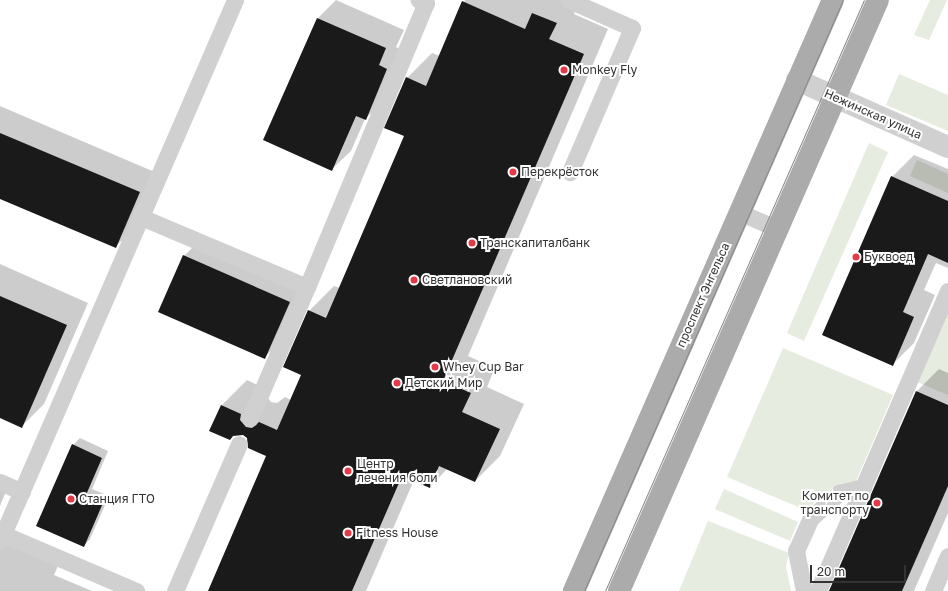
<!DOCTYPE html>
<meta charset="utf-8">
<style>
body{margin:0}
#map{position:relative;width:948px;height:591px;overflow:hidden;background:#fff;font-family:"Golos Text",sans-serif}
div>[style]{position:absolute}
.green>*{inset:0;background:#e6ecdf}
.shadow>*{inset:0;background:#0003}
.building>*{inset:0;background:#1a1a1a}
.lane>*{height:17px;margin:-8.5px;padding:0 8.5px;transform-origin:8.5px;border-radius:8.5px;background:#d0d0d0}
.street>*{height:22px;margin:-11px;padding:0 11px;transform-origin:11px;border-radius:11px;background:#d0d0d0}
.primary>*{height:22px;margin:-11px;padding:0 11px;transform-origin:11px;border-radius:11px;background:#ababab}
.tram>*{height:1px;margin:-0.5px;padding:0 0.5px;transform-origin:0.5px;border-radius:0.5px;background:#888}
.dots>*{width:11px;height:11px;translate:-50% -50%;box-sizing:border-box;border:2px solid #fff;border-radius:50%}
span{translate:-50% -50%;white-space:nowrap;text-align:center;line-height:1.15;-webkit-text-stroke:4px #fff;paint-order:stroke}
.poi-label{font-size:12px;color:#333}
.left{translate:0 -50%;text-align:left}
.right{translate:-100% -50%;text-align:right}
.street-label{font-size:12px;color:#333}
.scale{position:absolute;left:810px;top:565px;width:96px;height:18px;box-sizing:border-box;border:2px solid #333;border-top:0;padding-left:5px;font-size:12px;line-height:14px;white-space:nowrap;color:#333;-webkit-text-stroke:3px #fff;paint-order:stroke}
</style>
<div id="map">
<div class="green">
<div style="clip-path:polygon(930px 0,947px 0,929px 40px,914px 35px)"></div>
<div style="clip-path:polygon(899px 74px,948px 95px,948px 131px,886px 105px)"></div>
<div style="clip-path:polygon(869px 143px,888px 152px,804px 341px,787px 333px)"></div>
<div style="clip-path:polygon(917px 160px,948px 174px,948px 193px,910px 176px)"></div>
<div style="clip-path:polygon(948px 291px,948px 395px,910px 379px)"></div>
<div style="clip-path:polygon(783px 348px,893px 395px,856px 481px,833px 487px,815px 501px,808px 511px,727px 477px)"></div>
<div style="clip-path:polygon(724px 489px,798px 522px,790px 541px,715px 509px)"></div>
<div style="clip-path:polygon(708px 521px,789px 553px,786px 566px,791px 591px,679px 591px)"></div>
</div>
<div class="shadow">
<div style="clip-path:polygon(336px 0,404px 30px,396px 47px,405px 51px,384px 101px,365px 119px,351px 151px,332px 169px,318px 18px)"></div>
<div style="clip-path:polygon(465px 0,580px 0,574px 14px,608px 29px,468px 356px,495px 368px,487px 387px,524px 404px,500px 456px,475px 481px,447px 469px,430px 487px,414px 480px,366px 591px,209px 591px,267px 455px,248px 438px,222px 405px,247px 380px,266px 389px,265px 394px,271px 402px,277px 403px,285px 397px,291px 400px,303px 374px,309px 311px,334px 286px,340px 288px,405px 136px,407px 78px,432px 53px,440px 56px)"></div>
<div style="clip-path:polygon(0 106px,157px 173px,134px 229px,115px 247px,0 198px)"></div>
<div style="clip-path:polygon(914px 155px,948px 169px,948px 268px,936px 263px,924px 290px,935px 295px,914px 343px,892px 365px,892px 177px)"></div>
<div style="clip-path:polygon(203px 237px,307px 283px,283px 339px,265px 357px,184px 256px)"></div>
<div style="clip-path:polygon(0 264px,88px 303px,44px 404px,22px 426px,0 417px)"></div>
<div style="clip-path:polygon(939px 369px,948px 373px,948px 513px,914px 591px,829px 591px,917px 391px)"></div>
<div style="clip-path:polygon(80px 438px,108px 451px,92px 489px,109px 496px,90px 539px,84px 546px,73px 445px)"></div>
<div style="clip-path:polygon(0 475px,11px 479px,0 506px)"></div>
<div style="clip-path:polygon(0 532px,61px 559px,54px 575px,92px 591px,0 591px)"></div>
</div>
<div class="building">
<div style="clip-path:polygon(462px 1px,525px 29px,532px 13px,557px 23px,549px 39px,584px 54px,443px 381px,471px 393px,462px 412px,500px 429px,475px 482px,439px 466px,430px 488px,402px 476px,352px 591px,208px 591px,266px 456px,248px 448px,247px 438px,243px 435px,233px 436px,230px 440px,209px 431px,221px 405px,241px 414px,240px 420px,246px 427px,252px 428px,259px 422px,277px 430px,301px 375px,283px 367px,308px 310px,326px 318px,404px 136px,384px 128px,406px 77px,426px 86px)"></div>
<div style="clip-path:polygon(317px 18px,386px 48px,379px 65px,387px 69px,366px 120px,356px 116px,332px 171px,263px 140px)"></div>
<div style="clip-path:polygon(0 133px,140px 192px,116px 248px,0 199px)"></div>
<div style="clip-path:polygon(891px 176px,948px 201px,948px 263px,928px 254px,903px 312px,914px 317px,893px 366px,822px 335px)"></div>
<div style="clip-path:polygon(183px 255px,290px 302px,265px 359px,158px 312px)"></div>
<div style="clip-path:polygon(0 296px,67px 325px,22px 428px,0 418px)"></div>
<div style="clip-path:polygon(916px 391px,948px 405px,948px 486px,902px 591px,829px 591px)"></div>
<div style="clip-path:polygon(72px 444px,102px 458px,86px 495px,103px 503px,84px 547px,36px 526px)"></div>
</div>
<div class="lane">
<div style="left:569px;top:0;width:69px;rotate:24deg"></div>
<div style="left:632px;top:28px;width:157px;rotate:113.3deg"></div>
<div style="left:739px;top:212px;width:43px;rotate:23.6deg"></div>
<div style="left:141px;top:217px;width:180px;rotate:22.9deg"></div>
<div style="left:307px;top:287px;width:143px;rotate:113.5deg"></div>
<div style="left:307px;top:287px;width:308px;rotate:-67.3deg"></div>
<div style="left:426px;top:3px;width:8px;rotate:-157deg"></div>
<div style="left:0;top:482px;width:24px;rotate:24deg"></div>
<div style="left:3px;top:534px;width:145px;rotate:23.2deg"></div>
<div style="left:0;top:541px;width:590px;rotate:-66.52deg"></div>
<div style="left:175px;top:591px;width:160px;rotate:-66.5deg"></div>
<div style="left:804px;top:591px;width:41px;rotate:-101.3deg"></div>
<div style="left:796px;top:551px;width:36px;rotate:-66deg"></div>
<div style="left:811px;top:518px;width:38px;rotate:-42deg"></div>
<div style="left:839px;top:493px;width:25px;rotate:-14deg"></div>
<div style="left:818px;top:591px;width:327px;rotate:-66.6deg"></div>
<div style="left:933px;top:591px;width:38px;rotate:-67deg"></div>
</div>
<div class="street">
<div style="left:797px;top:80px;width:165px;rotate:23.9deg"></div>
</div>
<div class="primary">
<div style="left:574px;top:591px;width:645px;rotate:-66.34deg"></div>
<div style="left:619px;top:591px;width:645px;rotate:-66.34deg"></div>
</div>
<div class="tram">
<div style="left:584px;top:591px;width:645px;rotate:-66.34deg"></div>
<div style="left:605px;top:591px;width:645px;rotate:-66.34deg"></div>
</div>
<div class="dots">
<div style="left:564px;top:70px;background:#e63946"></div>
<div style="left:513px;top:172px;background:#e63946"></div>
<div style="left:472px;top:243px;background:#e63946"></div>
<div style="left:856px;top:257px;background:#e63946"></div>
<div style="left:414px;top:280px;background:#e63946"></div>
<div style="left:435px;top:367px;background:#e63946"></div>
<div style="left:397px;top:383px;background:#e63946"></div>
<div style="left:348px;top:471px;background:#e63946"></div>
<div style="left:71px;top:499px;background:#e63946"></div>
<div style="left:877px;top:503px;background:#e63946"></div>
<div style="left:348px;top:533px;background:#e63946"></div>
</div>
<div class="poi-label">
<span class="left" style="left:572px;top:70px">Monkey Fly</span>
<span class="left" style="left:521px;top:172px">Перекрёсток</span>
<span class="left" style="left:480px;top:243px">Транскапиталбанк</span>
<span class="left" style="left:864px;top:257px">Буквоед</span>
<span class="left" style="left:422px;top:280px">Светлановский</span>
<span class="left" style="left:443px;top:367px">Whey Cup Bar</span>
<span class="left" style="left:405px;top:383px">Детский Мир</span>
<span class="left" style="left:357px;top:471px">Центр<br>лечения боли</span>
<span class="right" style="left:869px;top:503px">Комитет по<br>транспорту</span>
<span class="left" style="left:79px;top:499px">Станция ГТО</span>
<span class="left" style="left:356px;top:533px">Fitness House</span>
</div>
<div class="street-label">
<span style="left:873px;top:114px;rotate:24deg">Нежинская улица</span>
<span style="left:703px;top:295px;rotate:-66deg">проспект Энгельса</span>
</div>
<div class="scale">20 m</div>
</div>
